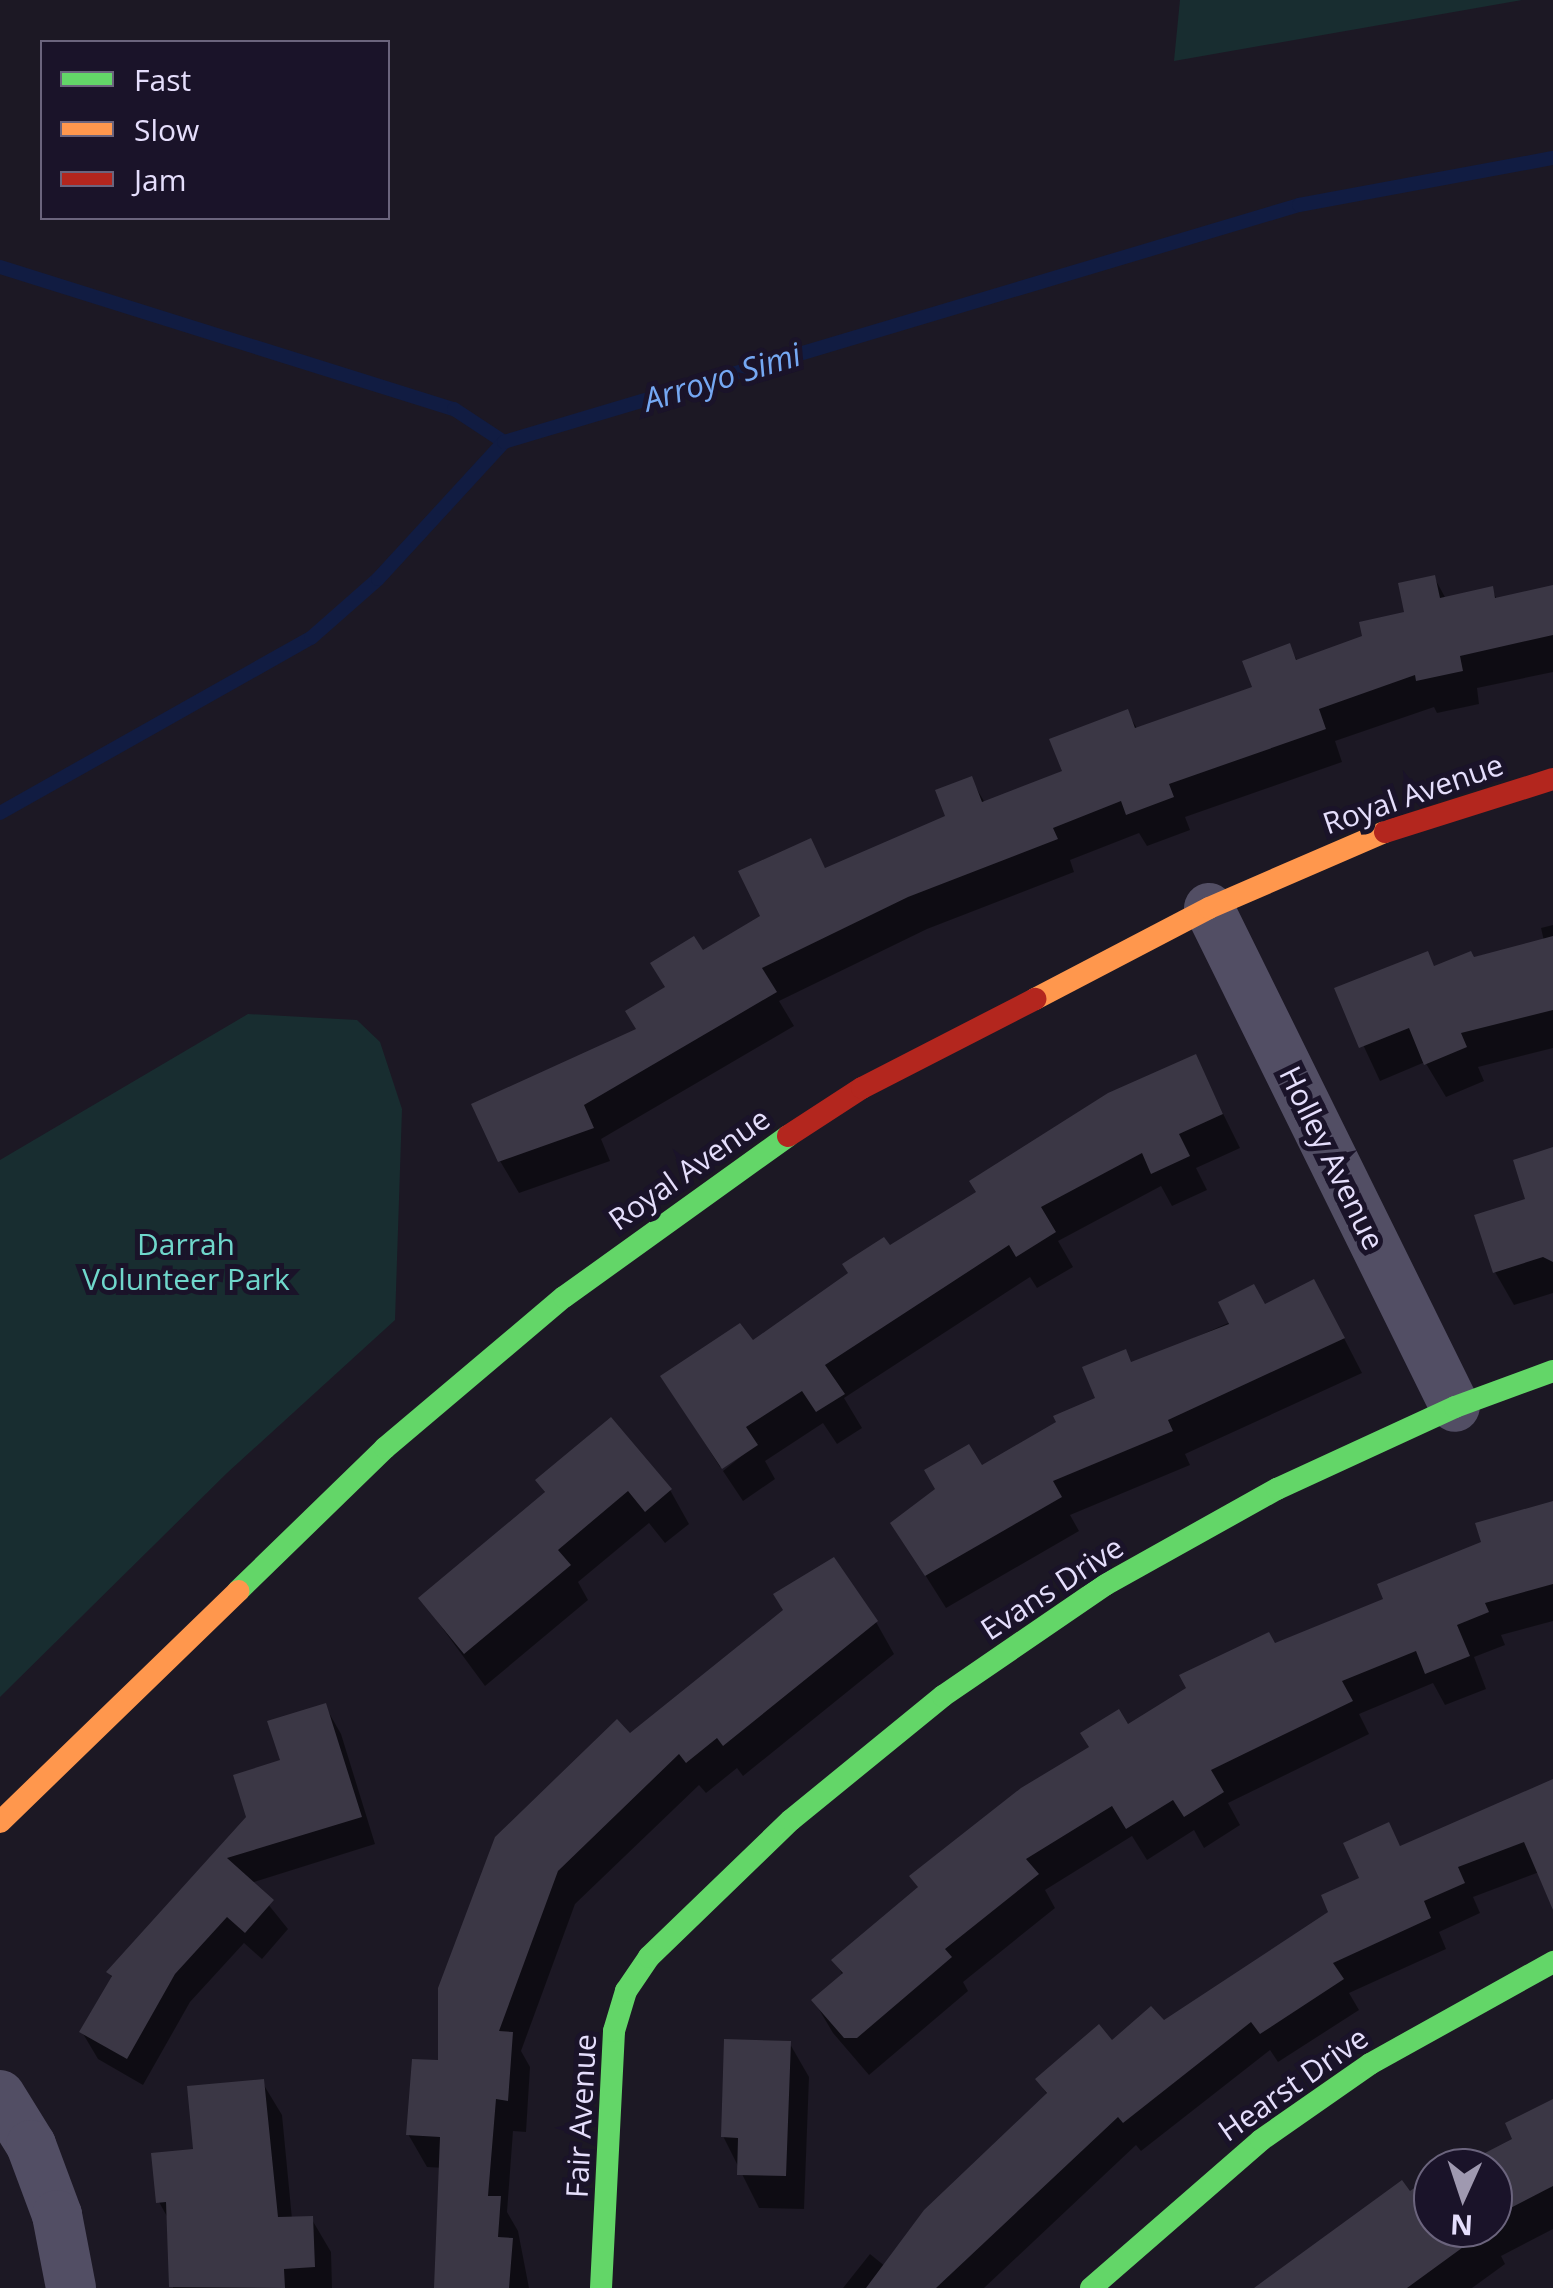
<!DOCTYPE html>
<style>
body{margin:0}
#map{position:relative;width:1553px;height:2288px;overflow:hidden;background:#1c1824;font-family:"Open Sans",sans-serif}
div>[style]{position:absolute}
.green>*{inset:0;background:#182d30}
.shadow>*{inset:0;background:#0007}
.stream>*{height:14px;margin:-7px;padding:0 7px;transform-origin:7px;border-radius:7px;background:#111c42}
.building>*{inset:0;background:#3b3745}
.street>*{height:50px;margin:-25px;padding:0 25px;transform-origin:25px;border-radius:25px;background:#524e64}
.fast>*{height:22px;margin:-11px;padding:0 11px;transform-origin:11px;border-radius:11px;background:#63d668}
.slow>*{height:22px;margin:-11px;padding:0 11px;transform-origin:11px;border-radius:11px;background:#ff974d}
.jam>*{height:22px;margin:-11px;padding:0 11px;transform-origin:11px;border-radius:11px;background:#b3261e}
span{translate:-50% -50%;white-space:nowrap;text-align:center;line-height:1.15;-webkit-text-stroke:10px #1a1329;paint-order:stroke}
.street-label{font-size:30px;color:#e5defc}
.park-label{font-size:30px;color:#6fd7cb}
.water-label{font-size:32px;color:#75a8f3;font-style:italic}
.legend{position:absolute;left:40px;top:40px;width:350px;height:180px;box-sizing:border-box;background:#1a1329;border:2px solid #6b647d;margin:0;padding:12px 18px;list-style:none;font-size:30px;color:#e5defc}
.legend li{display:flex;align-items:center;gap:20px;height:50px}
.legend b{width:50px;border:2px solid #6b647d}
.north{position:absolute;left:1413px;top:2148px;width:100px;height:100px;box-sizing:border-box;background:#1a1329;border:2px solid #6b647d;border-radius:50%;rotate:183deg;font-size:28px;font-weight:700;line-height:40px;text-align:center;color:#e5defc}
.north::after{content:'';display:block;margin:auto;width:35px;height:45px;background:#9f99b0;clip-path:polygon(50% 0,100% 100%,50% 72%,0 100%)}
</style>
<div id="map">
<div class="green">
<div style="clip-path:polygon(1180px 0,1522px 0,1174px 61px)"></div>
<div style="clip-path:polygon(248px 1014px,357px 1020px,380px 1042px,402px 1109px,395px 1320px,227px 1473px,0 1697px,0 1160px)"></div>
</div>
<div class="shadow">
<div style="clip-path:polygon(1434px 577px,1446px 599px,1491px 589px,1498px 601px,1553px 590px,1553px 672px,1477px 688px,1479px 704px,1437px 713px,1434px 707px,1335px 741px,1342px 762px,1185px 817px,1190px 830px,1147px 846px,1139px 833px,1070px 860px,1074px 872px,927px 929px,779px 1001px,794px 1026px,601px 1139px,610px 1161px,519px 1193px,500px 1161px,639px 1031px,702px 954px,763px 917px,810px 841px,826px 870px,948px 817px,971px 779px,985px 803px,1065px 772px,1127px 712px,1138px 730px,1255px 688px,1289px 646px,1298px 662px,1365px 638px,1407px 614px)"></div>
<div style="clip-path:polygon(1553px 925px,1553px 1048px,1478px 1067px,1484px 1081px,1446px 1097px,1425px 1062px,1380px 1081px,1337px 989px,1544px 941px,1541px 928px)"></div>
<div style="clip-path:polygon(1195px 1057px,1240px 1148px,1196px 1168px,1207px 1190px,1172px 1206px,1161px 1186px,1058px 1241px,1073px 1267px,1037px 1288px,1030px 1277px,844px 1398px,862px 1428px,837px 1444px,823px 1423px,765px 1461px,775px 1479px,743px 1501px,723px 1471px,760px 1441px,720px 1467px,663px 1377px,752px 1344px,889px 1248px)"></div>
<div style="clip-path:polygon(1553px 1150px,1553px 1293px,1514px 1305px,1495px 1272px)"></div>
<div style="clip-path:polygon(1265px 1307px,1332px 1315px,1362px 1373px,1185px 1454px,1190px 1465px,1070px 1515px,1079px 1531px,946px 1608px,893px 1524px,1099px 1399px,1132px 1365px)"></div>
<div style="clip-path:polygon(538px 1481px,670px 1490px,689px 1524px,665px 1543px,649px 1523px,578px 1582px,588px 1600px,485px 1686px,421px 1599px,546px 1494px)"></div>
<div style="clip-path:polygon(1553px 1504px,1553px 1621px,1501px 1635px,1505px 1645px,1474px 1657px,1486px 1689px,1445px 1705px,1433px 1683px,1359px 1714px,1369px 1734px,1228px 1803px,1240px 1825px,1204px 1848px,1194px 1830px,1147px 1860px,1132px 1836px,1045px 1890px,1055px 1908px,963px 1982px,968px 1991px,869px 2075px,833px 2033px,814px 2001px,843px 1976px,835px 1960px,1127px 1728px,1274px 1646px,1386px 1600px)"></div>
<div style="clip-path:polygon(876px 1622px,894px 1654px,743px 1776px,737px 1768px,706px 1793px,699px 1785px,575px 1904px,521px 2051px,530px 2067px,526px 2132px,513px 2131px,507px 2212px,518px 2231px,529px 2288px,438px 2288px,445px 2168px,427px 2167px,408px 2134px,440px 2063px,629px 1736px)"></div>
<div style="clip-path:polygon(325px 1706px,341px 1734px,375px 1844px,251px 1883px,288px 1929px,262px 1959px,244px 1943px,190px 2002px,143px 2085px,98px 2059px,82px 2032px,113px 1979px,109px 1973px,248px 1817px)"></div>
<div style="clip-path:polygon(1553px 1781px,1553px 1878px,1542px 1871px,1473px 1897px,1480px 1913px,1439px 1932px,1446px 1949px,1349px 1993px,1359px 2010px,1278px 2062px,1270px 2050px,1141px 2151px,1136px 2145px,984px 2288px,843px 2288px,870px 2254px,886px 2267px,1048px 2096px,1038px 2080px,1163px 2024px,1332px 1913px,1362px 1879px,1388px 1825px,1401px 1848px)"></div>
<div style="clip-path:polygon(790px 2044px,809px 2077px,804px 2209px,759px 2208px,723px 2136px)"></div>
<div style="clip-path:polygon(262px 2082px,282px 2115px,292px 2219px,311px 2218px,331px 2252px,332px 2288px,173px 2288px,169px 2220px,159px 2202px,196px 2151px)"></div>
<div style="clip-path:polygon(1553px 2106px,1553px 2229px,1501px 2256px,1505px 2264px,1472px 2288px,1264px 2288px,1433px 2178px,1433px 2228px,1493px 2228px,1493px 2168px,1462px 2168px,1516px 2140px)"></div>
</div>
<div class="stream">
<div style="left:0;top:267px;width:476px;rotate:17.4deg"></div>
<div style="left:454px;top:409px;width:60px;rotate:33.4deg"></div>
<div style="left:0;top:813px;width:357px;rotate:-29.4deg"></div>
<div style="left:311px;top:638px;width:89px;rotate:-41.4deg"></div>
<div style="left:378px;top:579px;width:186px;rotate:-47.4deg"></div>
<div style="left:504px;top:442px;width:830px;rotate:-16.6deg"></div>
<div style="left:1299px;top:205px;width:258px;rotate:-10.5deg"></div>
</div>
<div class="building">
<div style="clip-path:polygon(1435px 575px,1440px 598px,1493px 586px,1495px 598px,1553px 585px,1553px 635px,1460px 656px,1463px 671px,1416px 681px,1415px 675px,1319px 709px,1326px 729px,1169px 784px,1174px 797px,1126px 815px,1121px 801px,1053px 828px,1058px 839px,908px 897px,762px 968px,777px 992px,584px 1105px,594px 1128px,498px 1162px,471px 1104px,636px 1029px,625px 1011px,665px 987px,650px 963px,694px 936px,703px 950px,760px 916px,738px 871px,811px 838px,825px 868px,945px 816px,935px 790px,972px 776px,982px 802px,1062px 771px,1049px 739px,1128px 709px,1135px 728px,1252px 687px,1242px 661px,1290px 643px,1296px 660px,1362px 636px,1359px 622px,1404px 612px,1398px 583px)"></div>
<div style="clip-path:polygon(1553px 936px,1553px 1010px,1461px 1033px,1467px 1047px,1424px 1065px,1409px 1028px,1359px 1048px,1334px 988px,1428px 951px,1434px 966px,1471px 951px,1474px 957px)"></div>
<div style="clip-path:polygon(1196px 1054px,1223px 1114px,1179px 1134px,1190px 1156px,1151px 1174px,1142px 1153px,1041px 1207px,1056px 1232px,1016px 1257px,1009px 1245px,825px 1365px,845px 1394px,816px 1412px,802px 1391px,746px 1427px,758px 1445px,722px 1469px,660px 1376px,740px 1323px,753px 1340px,848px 1273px,842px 1264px,884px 1237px,890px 1245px,976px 1192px,969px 1181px,1108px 1093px)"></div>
<div style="clip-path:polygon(1553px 1147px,1553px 1262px,1543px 1257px,1493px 1273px,1474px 1215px,1525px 1199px,1513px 1160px)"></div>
<div style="clip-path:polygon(1314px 1279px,1345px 1338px,1168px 1420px,1173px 1431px,1053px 1481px,1062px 1497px,925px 1576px,890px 1523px,935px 1489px,924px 1470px,969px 1444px,982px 1465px,1056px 1422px,1053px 1416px,1095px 1398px,1082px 1367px,1126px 1349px,1131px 1362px,1229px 1324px,1218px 1302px,1254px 1284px,1265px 1304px)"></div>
<div style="clip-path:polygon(611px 1417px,672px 1489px,645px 1512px,628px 1491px,558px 1550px,571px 1565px,464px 1654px,418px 1598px,545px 1492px,535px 1480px)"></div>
<div style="clip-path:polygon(1553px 1501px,1553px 1584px,1485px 1603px,1489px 1612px,1457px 1625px,1470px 1656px,1425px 1674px,1416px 1651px,1342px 1681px,1353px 1701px,1211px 1770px,1224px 1792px,1184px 1817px,1173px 1800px,1126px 1829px,1112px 1806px,1026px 1859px,1039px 1874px,945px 1949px,952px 1957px,857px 2038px,844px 2038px,811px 2000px,843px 1973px,831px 1960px,918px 1887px,909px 1876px,1021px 1788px,1089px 1747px,1080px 1733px,1119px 1709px,1128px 1724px,1186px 1688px,1179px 1675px,1269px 1632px,1275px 1643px,1383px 1599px,1377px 1584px,1481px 1542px,1475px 1523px)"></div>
<div style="clip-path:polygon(834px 1557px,878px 1621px,723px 1746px,717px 1738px,686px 1763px,679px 1754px,558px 1871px,499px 2031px,513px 2032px,508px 2101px,496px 2099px,488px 2196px,501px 2196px,498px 2237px,513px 2238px,509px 2288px,434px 2288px,440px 2137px,406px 2135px,412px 2059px,438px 2060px,438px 1988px,495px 1837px,617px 1719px,630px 1733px,783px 1610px,773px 1594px)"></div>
<div style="clip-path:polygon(326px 1703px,362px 1817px,227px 1858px,274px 1900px,245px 1933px,227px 1917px,175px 1974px,127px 2059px,79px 2032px,112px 1976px,106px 1972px,246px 1817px,233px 1775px,280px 1760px,267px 1721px)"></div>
<div style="clip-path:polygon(1553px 1779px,1553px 1910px,1524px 1842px,1458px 1867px,1465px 1883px,1424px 1901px,1431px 1918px,1333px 1963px,1344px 1979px,1260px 2034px,1251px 2022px,1123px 2123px,1118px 2117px,936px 2288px,866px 2288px,924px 2210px,1047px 2093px,1035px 2079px,1099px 2024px,1112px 2040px,1151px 2006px,1164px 2020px,1328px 1912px,1321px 1895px,1359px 1878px,1343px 1843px,1389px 1822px,1400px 1846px)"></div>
<div style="clip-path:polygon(724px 2039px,791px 2041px,786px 2176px,737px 2175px,738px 2138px,721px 2137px)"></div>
<div style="clip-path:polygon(264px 2079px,278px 2217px,313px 2216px,315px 2267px,284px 2269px,285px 2288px,169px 2287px,166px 2202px,156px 2203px,151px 2153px,193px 2149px,187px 2086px)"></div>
<div style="clip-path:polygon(1553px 2099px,1553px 2186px,1493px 2217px,1493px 2168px,1456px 2168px,1512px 2139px,1505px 2123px)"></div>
<div style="clip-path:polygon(1433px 2175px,1433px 2228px,1488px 2229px,1407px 2288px,1254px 2288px,1402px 2180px,1410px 2191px)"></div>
</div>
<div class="street">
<div style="left:1209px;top:908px;width:556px;rotate:63.76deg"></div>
<div style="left:0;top:2095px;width:59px;rotate:58.2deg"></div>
<div style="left:31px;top:2145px;width:75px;rotate:69.6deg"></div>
<div style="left:57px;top:2215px;width:74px;rotate:79.1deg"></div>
</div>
<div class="fast">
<div style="left:238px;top:1591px;width:205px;rotate:-44.2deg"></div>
<div style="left:385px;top:1448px;width:234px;rotate:-40.2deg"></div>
<div style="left:564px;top:1297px;width:276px;rotate:-35.7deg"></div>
<div style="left:601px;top:2288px;width:257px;rotate:-87.1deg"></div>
<div style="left:614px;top:2031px;width:42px;rotate:-73.3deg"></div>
<div style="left:626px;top:1991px;width:41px;rotate:-55.9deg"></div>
<div style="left:649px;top:1957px;width:197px;rotate:-44deg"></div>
<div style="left:791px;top:1820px;width:196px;rotate:-39.2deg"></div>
<div style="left:943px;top:1696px;width:196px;rotate:-34.4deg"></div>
<div style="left:1105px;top:1585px;width:197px;rotate:-29.2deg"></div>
<div style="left:1277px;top:1489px;width:196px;rotate:-24.7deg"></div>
<div style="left:1455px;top:1407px;width:104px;rotate:-20.2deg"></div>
<div style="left:1091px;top:2288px;width:225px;rotate:-41deg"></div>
<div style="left:1261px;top:2140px;width:133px;rotate:-34.9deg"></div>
<div style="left:1370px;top:2064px;width:210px;rotate:-29.1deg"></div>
</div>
<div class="slow">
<div style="left:1035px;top:999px;width:196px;rotate:-27.6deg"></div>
<div style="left:1209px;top:908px;width:192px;rotate:-23.4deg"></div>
<div style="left:0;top:1822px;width:332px;rotate:-44.1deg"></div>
</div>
<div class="jam">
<div style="left:1385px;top:832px;width:176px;rotate:-17.5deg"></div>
<div style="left:788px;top:1136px;width:88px;rotate:-33deg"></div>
<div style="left:862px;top:1088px;width:195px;rotate:-27.2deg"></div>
</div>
<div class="street-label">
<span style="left:1413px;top:794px;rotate:-19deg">Royal Avenue</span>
<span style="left:1332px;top:1158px;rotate:64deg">Holley Avenue</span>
<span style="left:689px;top:1169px;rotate:-35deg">Royal Avenue</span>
<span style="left:1052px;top:1588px;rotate:-33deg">Evans Drive</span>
<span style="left:1293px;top:2084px;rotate:-35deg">Hearst Drive</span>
<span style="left:581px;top:2116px;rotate:-87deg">Fair Avenue</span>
</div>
<div class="park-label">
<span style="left:186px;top:1261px">Darrah<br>Volunteer Park</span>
</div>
<div class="water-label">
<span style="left:722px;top:377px;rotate:-17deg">Arroyo Simi</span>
</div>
<ul class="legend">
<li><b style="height:12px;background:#63d668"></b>Fast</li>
<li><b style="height:12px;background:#ff974d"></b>Slow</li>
<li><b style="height:12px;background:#b3261e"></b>Jam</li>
</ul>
<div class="north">N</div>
</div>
